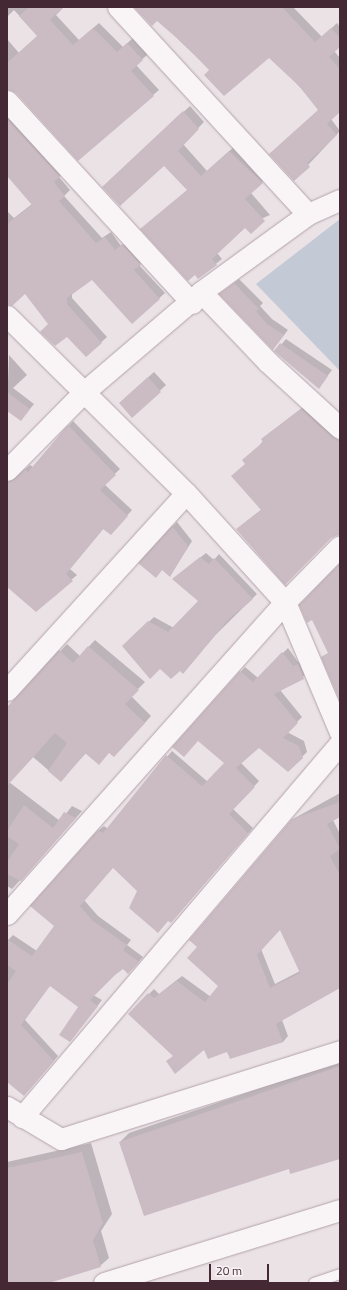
<!DOCTYPE html>
<style>
body{margin:0}
#map{position:relative;width:347px;height:1290px;overflow:hidden;background:#ebe2e6;font-family:"Titillium Web",sans-serif}
div>[style]{position:absolute}
.green>*{inset:0;background:#c3c9d5}
.shadow>*{inset:0;background:#0003}
.building>*{inset:0;background:#cbbcc3}
.roads{filter:drop-shadow(0 0 1px #b2a3aa) drop-shadow(0 0 1px #b2a3aa)}
.service>*{height:10px;margin:-5px;padding:0 5px;transform-origin:5px;border-radius:5px;background:#f9f5f7}
.minor>*{height:21px;margin:-10.5px;padding:0 10.5px;transform-origin:10.5px;border-radius:10.5px;background:#f9f5f7}
span{translate:-50% -50%;white-space:nowrap;text-align:center;line-height:1.15;-webkit-text-stroke:3.5px #f8f2f5;paint-order:stroke}
.frame{position:absolute;inset:0;border:8px solid #442935;pointer-events:none}
.scale{position:absolute;left:209px;top:1264px;width:60px;height:18px;box-sizing:border-box;border:2px solid #442935;border-top:0;padding-left:5px;font-size:12px;line-height:14px;white-space:nowrap;color:#442935;-webkit-text-stroke:3px #f8f2f5;paint-order:stroke}
</style>
<div id="map">
<div class="green">
<div style="clip-path:polygon(340px 219px,340px 371px,256px 284px)"></div>
</div>
<div class="shadow">
<div style="clip-path:polygon(7px 7px,64px 7px,56px 15px,79px 40px,99px 23px,123px 47px,133px 38px,148px 54px,136px 65px,159px 90px,153px 95px,7px 89px,7px 39px,19px 53px,38px 36px,14px 10px,8px 16px)"></div>
<div style="clip-path:polygon(136px 7px,293px 7px,322px 37px,337px 23px,340px 27px,340px 46px,334px 51px,340px 58px,340px 111px,331px 119px,340px 131px,294px 180px,319px 109px,276px 60px,269px 57px,210px 70px,157px 19px)"></div>
<div style="clip-path:polygon(190px 106px,204px 122px,183px 144px,207px 171px,235px 146px,268px 176px,251px 193px,270px 215px,245px 226px,217px 253px,222px 259px,198px 278px,188px 190px,164px 164px,109px 181px)"></div>
<div style="clip-path:polygon(7px 108px,65px 171px,59px 177px,70px 190px,64px 196px,102px 238px,111px 232px,121px 246px,128px 240px,145px 259px,139px 265px,165px 293px,132px 322px,92px 278px,72px 293px,72px 298px,107px 337px,86px 356px,68px 335px,49px 324px,25px 293px,7px 297px,7px 211px,14px 218px,32px 204px,7px 174px)"></div>
<div style="clip-path:polygon(239px 279px,263px 303px,260px 306px,272px 319px,288px 330px,273px 349px,221px 294px)"></div>
<div style="clip-path:polygon(286px 339px,332px 370px,319px 387px,276px 351px)"></div>
<div style="clip-path:polygon(9px 355px,27px 375px,13px 388px,34px 404px,25px 415px,7px 408px)"></div>
<div style="clip-path:polygon(154px 372px,166px 385px,132px 417px,125px 398px)"></div>
<div style="clip-path:polygon(307px 404px,340px 433px,340px 534px,331px 536px,237px 529px,262px 509px,246px 464px,268px 434px)"></div>
<div style="clip-path:polygon(73px 421px,120px 469px,104px 484px,132px 510px,115px 529px,104px 528px,70px 569px,77px 575px,36px 610px,7px 586px,7px 479px,16px 477px,30px 465px,33px 467px)"></div>
<div style="clip-path:polygon(177px 522px,192px 541px,170px 576px,162px 569px,172px 527px)"></div>
<div style="clip-path:polygon(206px 553px,214px 560px,219px 554px,257px 594px,180px 670px,160px 667px,123px 646px,154px 617px,174px 628px,200px 601px,173px 579px)"></div>
<div style="clip-path:polygon(95px 640px,145px 682px,131px 696px,151px 716px,121px 749px,86px 753px,61px 781px,33px 757px,9px 782px,60px 821px,72px 806px,82px 811px,12px 889px,7px 886px,7px 709px,67px 644px,80px 656px)"></div>
<div style="clip-path:polygon(288px 648px,298px 662px,303px 660px,309px 673px,280px 690px,302px 717px,287px 732px,304px 741px,307px 752px,288px 770px,259px 747px,241px 763px,259px 781px,233px 809px,253px 828px,171px 922px,113px 867px,84px 900px,98px 916px,131px 940px,127px 945px,143px 957px,133px 968px,123px 968px,114px 975px,93px 995px,102px 1000px,70px 1041px,80px 1006px,50px 985px,25px 1020px,58px 1056px,29px 1090px,7px 1080px,8px 940px,13px 935px,37px 951px,56px 926px,32px 906px,99px 830px,104px 826px,108px 829px,172px 751px,208px 782px,226px 763px,198px 740px,174px 747px,245px 667px,258px 678px)"></div>
<div style="clip-path:polygon(evenodd,340px 793px,340px 816px,333px 820px,340px 834px,340px 987px,282px 1020px,288px 1036px,283px 1042px,230px 1058px,228px 1051px,205px 1048px,174px 1055px,129px 1014px,154px 989px,159px 994px,182px 976px,211px 997px,219px 986px,198px 947px,293px 819px,340px 793px,280px 929px,300px 971px,275px 984px,261px 949px,280px 929px)"></div>
<div style="clip-path:polygon(340px 1061px,340px 1158px,289px 1168px,120px 1142px,129px 1133px)"></div>
<div style="clip-path:polygon(91px 1143px,112px 1214px,101px 1231px,109px 1258px,100px 1266px,45px 1283px,7px 1283px,7px 1162px)"></div>
</div>
<div class="building">
<div style="clip-path:polygon(29px 7px,64px 7px,50px 20px,73px 45px,93px 28px,117px 52px,127px 43px,143px 60px,131px 71px,154px 96px,78px 161px,16px 93px,7px 89px,7px 63px,37px 36px,19px 16px)"></div>
<div style="clip-path:polygon(134px 7px,282px 7px,315px 42px,331px 28px,340px 38px,340px 47px,329px 57px,340px 69px,340px 112px,327px 124px,337px 135px,307px 163px,310px 167px,294px 181px,269px 154px,318px 110px,300px 87px,269px 58px,224px 96px,204px 75px,209px 70px,185px 45px,157px 21px,152px 26px)"></div>
<div style="clip-path:polygon(183px 111px,199px 129px,178px 151px,201px 176px,229px 151px,263px 183px,245px 199px,265px 221px,251px 234px,245px 228px,212px 259px,217px 265px,198px 279px,195px 275px,188px 281px,140px 229px,187px 190px,164px 166px,120px 206px,102px 187px)"></div>
<div style="clip-path:polygon(7px 119px,60px 177px,54px 182px,65px 196px,59px 201px,96px 243px,105px 237px,115px 250px,122px 244px,141px 265px,134px 270px,160px 299px,132px 324px,92px 280px,67px 298px,67px 304px,102px 343px,86px 357px,67px 337px,55px 346px,40px 332px,48px 324px,25px 294px,12px 306px,7px 304px,7px 224px,32px 205px,7px 176px)"></div>
<div style="clip-path:polygon(234px 283px,259px 309px,256px 311px,267px 324px,284px 335px,273px 350px,219px 294px)"></div>
<div style="clip-path:polygon(280px 343px,328px 376px,319px 389px,274px 351px)"></div>
<div style="clip-path:polygon(148px 377px,161px 392px,132px 418px,119px 403px)"></div>
<div style="clip-path:polygon(7px 392px,30px 409px,21px 421px,7px 411px)"></div>
<div style="clip-path:polygon(301px 409px,332px 437px,340px 440px,340px 534px,331px 538px,285px 585px,236px 529px,261px 510px,231px 476px,245px 464px,242px 460px,263px 442px,261px 439px)"></div>
<div style="clip-path:polygon(68px 425px,116px 475px,100px 490px,128px 516px,111px 535px,103px 529px,66px 574px,73px 581px,36px 612px,7px 587px,7px 482px,25px 469px,28px 472px)"></div>
<div style="clip-path:polygon(172px 526px,188px 546px,170px 577px,162px 570px,156px 578px,138px 563px)"></div>
<div style="clip-path:polygon(200px 557px,209px 564px,214px 558px,253px 599px,229px 619px,183px 674px,180px 671px,171px 679px,160px 669px,150px 679px,122px 646px,148px 621px,168px 632px,198px 601px,172px 579px)"></div>
<div style="clip-path:polygon(340px 563px,340px 701px,321px 657px,328px 653px,312px 620px,307px 623px,299px 605px)"></div>
<div style="clip-path:polygon(88px 646px,139px 690px,125px 704px,145px 723px,114px 757px,109px 753px,99px 765px,85px 753px,61px 782px,48px 771px,67px 743px,55px 733px,7px 786px,7px 707px,59px 650px,73px 663px)"></div>
<div style="clip-path:polygon(282px 652px,293px 666px,298px 664px,304px 679px,274px 694px,298px 723px,283px 738px,299px 746px,303px 758px,288px 772px,259px 748px,236px 768px,255px 787px,229px 814px,248px 833px,171px 923px,168px 921px,158px 933px,129px 908px,137px 891px,113px 868px,80px 906px,93px 921px,127px 945px,123px 950px,139px 962px,128px 974px,123px 969px,115px 975px,90px 1000px,98px 1006px,70px 1042px,59px 1035px,78px 1007px,50px 986px,21px 1025px,54px 1061px,24px 1096px,7px 1082px,7px 984px,16px 971px,7px 965px,7px 939px,32px 956px,54px 926px,30px 906px,98px 830px,103px 833px,166px 755px,202px 786px,224px 763px,198px 741px,184px 757px,172px 747px,240px 671px,253px 682px)"></div>
<div style="clip-path:polygon(evenodd,340px 802px,340px 817px,327px 824px,340px 849px,330px 856px,340px 875px,340px 988px,276px 1024px,283px 1042px,230px 1059px,227px 1052px,208px 1059px,204px 1050px,175px 1074px,166px 1061px,173px 1056px,128px 1014px,148px 993px,154px 998px,177px 981px,205px 1002px,218px 986px,187px 958px,197px 947px,189px 940px,292px 819px,340px 802px,280px 930px,300px 973px,270px 988px,257px 955px,280px 930px)"></div>
<div style="clip-path:polygon(24px 805px,53px 828px,64px 812px,76px 818px,21px 881px,7px 874px,7px 862px,19px 844px,7px 836px,7px 831px)"></div>
<div style="clip-path:polygon(340px 1066px,340px 1159px,290px 1174px,289px 1169px,144px 1216px,119px 1142px)"></div>
<div style="clip-path:polygon(82px 1152px,103px 1223px,93px 1240px,101px 1267px,49px 1283px,7px 1283px,7px 1168px)"></div>
</div>
<div class="roads">
<div class="service">
<div style="left:314px;top:1283px;width:28px;rotate:-19deg"></div>
</div>
<div class="minor">
<div style="left:118px;top:7px;width:281px;rotate:47.5deg"></div>
<div style="left:7px;top:101px;width:274px;rotate:47.5deg"></div>
<div style="left:201px;top:292px;width:97px;rotate:46.3deg"></div>
<div style="left:268px;top:362px;width:98px;rotate:42.5deg"></div>
<div style="left:7px;top:316px;width:252px;rotate:44.7deg"></div>
<div style="left:186px;top:493px;width:147px;rotate:47.8deg"></div>
<div style="left:285px;top:602px;width:141px;rotate:67.1deg"></div>
<div style="left:7px;top:470px;width:110px;rotate:-45.4deg"></div>
<div style="left:84px;top:392px;width:154px;rotate:-40.5deg"></div>
<div style="left:201px;top:292px;width:132px;rotate:-36.1deg"></div>
<div style="left:308px;top:214px;width:35px;rotate:-24deg"></div>
<div style="left:7px;top:690px;width:266px;rotate:-47.7deg"></div>
<div style="left:7px;top:914px;width:418px;rotate:-48.3deg"></div>
<div style="left:285px;top:602px;width:78px;rotate:-45.5deg"></div>
<div style="left:7px;top:1107px;width:63px;rotate:30.7deg"></div>
<div style="left:61px;top:1139px;width:293px;rotate:-17.5deg"></div>
<div style="left:22px;top:1117px;width:490px;rotate:-49.6deg"></div>
<div style="left:104px;top:1283px;width:247px;rotate:-17.2deg"></div>
</div>
</div>
<div class="frame"></div>
<div class="scale">20 m</div>
</div>
